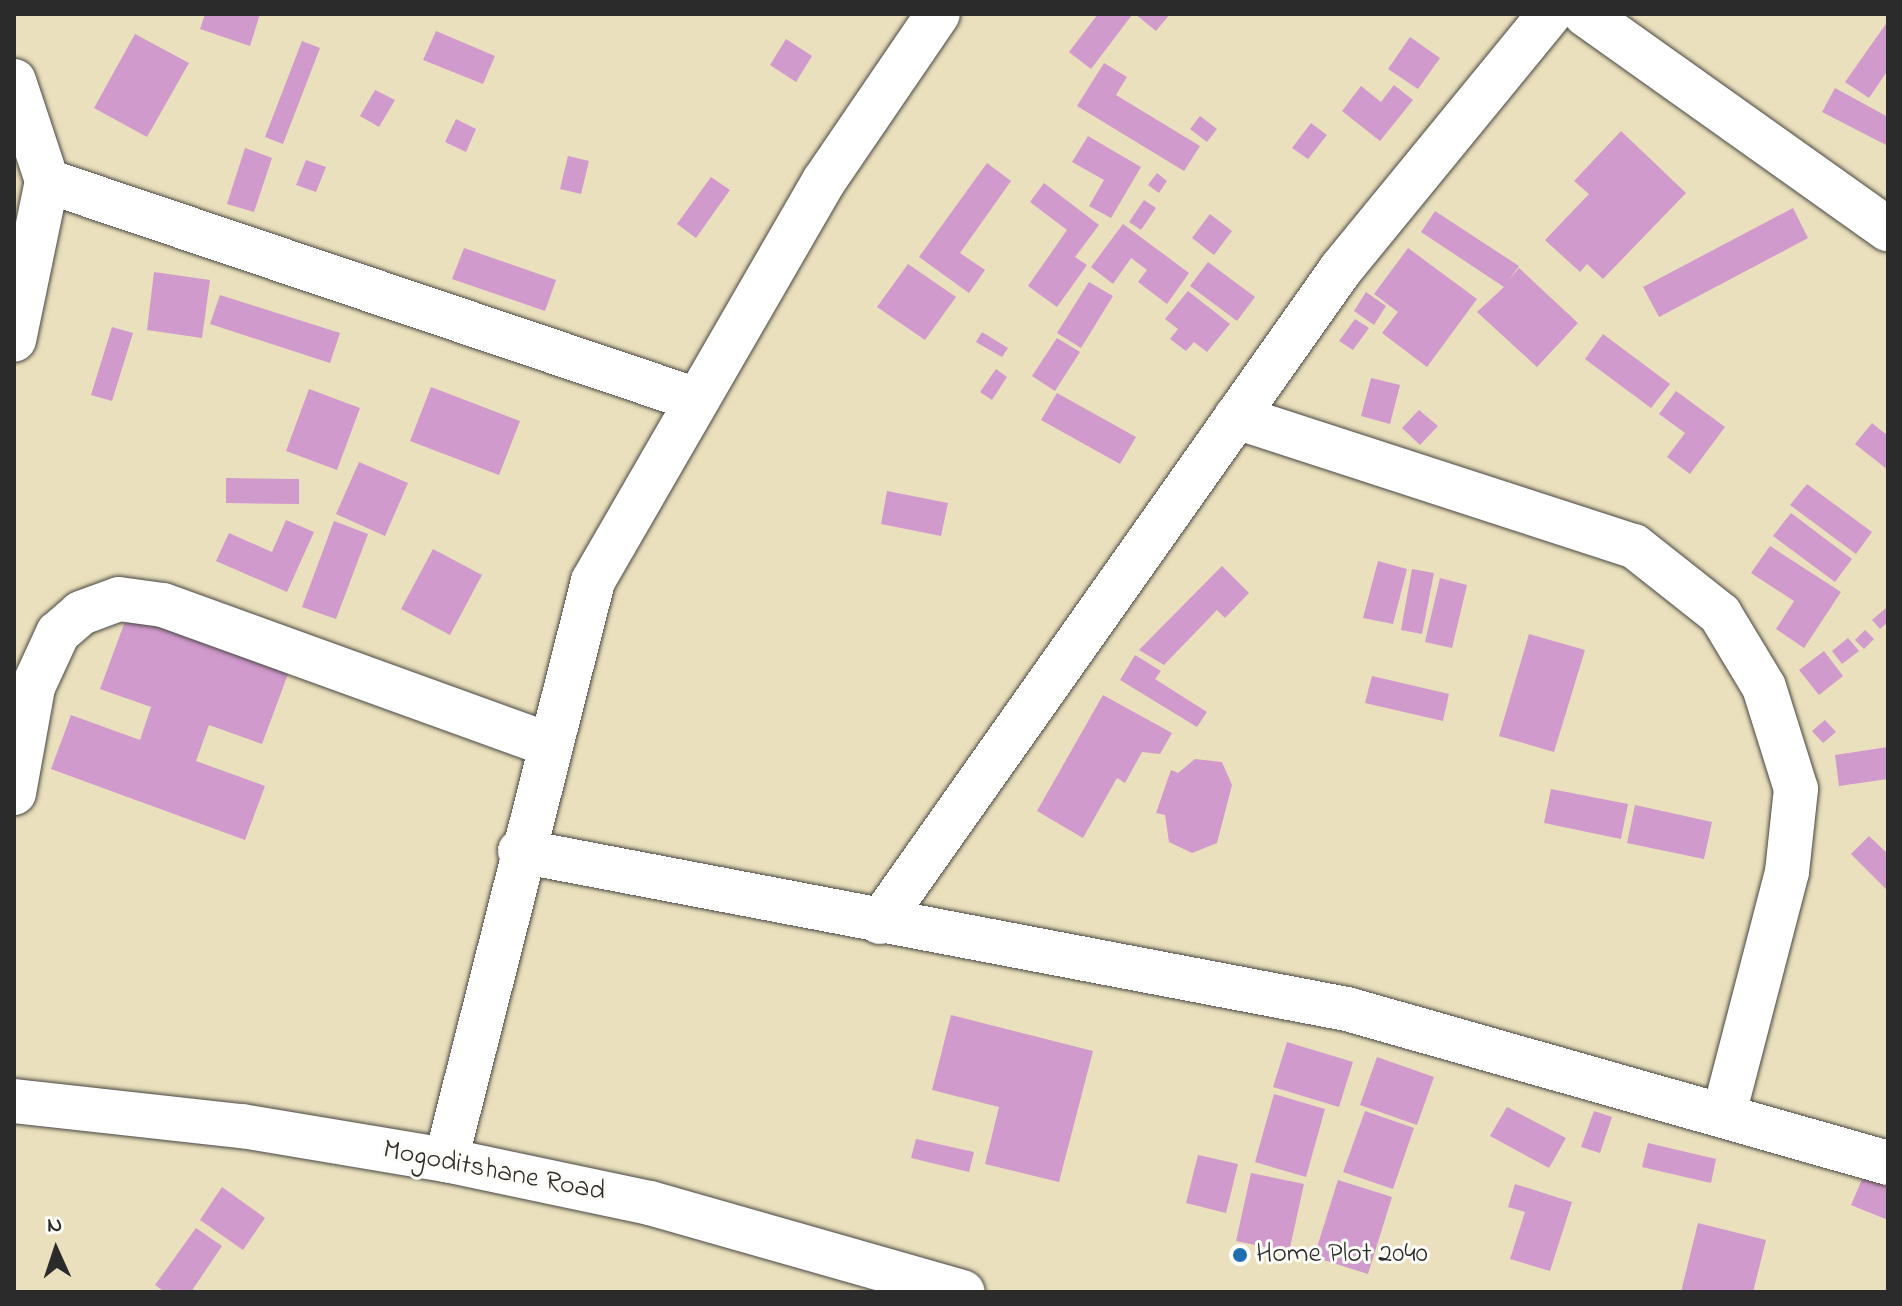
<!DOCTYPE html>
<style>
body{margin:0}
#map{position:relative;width:1902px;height:1306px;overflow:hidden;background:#eae0bd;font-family:"Indie Flower",sans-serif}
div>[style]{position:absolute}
.building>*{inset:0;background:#d09acc}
.roads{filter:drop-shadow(0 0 2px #484641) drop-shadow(0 0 2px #484641)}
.minor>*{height:44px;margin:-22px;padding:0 22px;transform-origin:22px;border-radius:22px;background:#fff}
.major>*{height:44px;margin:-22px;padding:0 22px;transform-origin:22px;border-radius:22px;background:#fff}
.dots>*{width:22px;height:22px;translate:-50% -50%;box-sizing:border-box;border:4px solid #fdfcf7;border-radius:50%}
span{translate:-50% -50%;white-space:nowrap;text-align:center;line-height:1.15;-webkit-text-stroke:6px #fdfcf7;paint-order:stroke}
.street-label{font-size:28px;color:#2b2b2b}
.poi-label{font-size:28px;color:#2b2b2b}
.left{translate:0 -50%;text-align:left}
.frame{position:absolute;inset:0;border:16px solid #2b2b2b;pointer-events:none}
.north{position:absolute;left:16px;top:1210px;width:80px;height:80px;-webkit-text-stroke:6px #fdfcf7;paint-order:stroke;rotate:357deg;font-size:22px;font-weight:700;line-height:32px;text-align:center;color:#2b2b2b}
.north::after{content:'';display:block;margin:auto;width:28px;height:36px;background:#2b2b2b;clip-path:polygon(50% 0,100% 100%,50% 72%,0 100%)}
</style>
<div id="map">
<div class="building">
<div style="clip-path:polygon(205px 14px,260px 14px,250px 46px,200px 29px)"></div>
<div style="clip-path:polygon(1098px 14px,1132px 15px,1091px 69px,1069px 52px)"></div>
<div style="clip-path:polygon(1135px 14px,1170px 14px,1156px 31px)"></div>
<div style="clip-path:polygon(1888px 21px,1888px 70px,1869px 98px,1845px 82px)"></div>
<div style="clip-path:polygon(436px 31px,495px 56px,483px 84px,423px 60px)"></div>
<div style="clip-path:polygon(135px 34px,189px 63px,147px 137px,94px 108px)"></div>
<div style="clip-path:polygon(1410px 37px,1440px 58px,1418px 89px,1388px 69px)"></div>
<div style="clip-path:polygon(786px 39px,812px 56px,796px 82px,770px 65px)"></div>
<div style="clip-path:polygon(302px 41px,320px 48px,283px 144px,265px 137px)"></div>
<div style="clip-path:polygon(1104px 63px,1127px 77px,1116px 95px,1200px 146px,1184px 171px,1077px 106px)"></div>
<div style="clip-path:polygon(1394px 85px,1413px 100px,1380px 141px,1342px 111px,1361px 86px,1381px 102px)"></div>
<div style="clip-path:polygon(1835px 88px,1888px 117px,1888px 146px,1822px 112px)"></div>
<div style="clip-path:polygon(375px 90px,395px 100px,379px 127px,360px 116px)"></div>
<div style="clip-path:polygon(1200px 116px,1217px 129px,1207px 142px,1190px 129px)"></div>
<div style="clip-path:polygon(456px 119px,476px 129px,466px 152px,445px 142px)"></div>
<div style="clip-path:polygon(1311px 123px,1327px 135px,1308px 159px,1292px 148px)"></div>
<div style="clip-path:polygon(1621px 131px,1686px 193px,1603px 279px,1587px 264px,1580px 272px,1545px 240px,1589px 194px,1574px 181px)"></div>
<div style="clip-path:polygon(1088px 136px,1141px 167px,1111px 218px,1089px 206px,1104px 180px,1072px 162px)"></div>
<div style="clip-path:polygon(245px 148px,272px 158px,254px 212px,227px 204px)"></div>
<div style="clip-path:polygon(568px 156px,589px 161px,581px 194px,560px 189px)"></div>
<div style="clip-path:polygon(306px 160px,326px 167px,316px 192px,296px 185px)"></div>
<div style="clip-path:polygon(987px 163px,1011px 181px,960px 253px,985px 270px,969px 293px,919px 257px)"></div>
<div style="clip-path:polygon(1157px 173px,1167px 181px,1159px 193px,1148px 185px)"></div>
<div style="clip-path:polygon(711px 177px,730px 190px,696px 238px,677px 224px)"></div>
<div style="clip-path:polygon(1044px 183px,1099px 225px,1075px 257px,1087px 265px,1057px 307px,1028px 286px,1067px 230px,1030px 202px)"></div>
<div style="clip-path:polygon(1144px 200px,1156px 208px,1141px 230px,1129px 222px)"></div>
<div style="clip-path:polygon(1793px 208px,1808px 238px,1659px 317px,1643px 287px)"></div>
<div style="clip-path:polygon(1435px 211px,1519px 266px,1509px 280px,1519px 268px,1578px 323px,1537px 367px,1477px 312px,1504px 287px,1421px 232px)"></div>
<div style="clip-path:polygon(1210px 214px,1232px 231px,1214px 255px,1192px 238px)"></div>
<div style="clip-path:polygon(1123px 224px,1189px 273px,1167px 304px,1138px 282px,1147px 270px,1131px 258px,1113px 284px,1091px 267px)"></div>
<div style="clip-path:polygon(464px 248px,556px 280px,545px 311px,452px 279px)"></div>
<div style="clip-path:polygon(1408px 248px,1477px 299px,1427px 367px,1382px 333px,1398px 312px,1374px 294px)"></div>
<div style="clip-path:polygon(1208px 262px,1255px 297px,1237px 321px,1190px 286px)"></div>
<div style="clip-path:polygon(908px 264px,956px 297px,925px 340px,877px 307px)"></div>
<div style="clip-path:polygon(154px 272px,210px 280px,202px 338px,147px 330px)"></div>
<div style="clip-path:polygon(1089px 282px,1113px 296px,1081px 348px,1057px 333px)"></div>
<div style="clip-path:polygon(1188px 291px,1230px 324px,1207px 352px,1194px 342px,1186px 351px,1170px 339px,1178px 329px,1165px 319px)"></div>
<div style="clip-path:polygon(1366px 292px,1386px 306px,1374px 325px,1354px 311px)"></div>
<div style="clip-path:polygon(220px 295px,340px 333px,330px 363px,210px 324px)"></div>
<div style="clip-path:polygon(1355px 319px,1369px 328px,1353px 350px,1339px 341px)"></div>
<div style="clip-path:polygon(112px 327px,133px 333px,112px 401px,91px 395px)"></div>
<div style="clip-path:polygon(982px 332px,1008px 348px,1002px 357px,976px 342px)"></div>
<div style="clip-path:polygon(1603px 334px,1670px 384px,1651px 408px,1585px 359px)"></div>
<div style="clip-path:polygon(1057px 338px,1080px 352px,1055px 391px,1032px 376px)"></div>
<div style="clip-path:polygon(996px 369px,1007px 377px,992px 400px,980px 392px)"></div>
<div style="clip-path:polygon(1371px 378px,1400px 385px,1390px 424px,1361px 416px)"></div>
<div style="clip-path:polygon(431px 387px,520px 421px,499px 475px,410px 441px)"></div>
<div style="clip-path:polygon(309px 389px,360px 408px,337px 470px,286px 451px)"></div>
<div style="clip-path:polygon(1676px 391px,1725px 427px,1690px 474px,1667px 457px,1685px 433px,1659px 414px)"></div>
<div style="clip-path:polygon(1057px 393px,1136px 437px,1120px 464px,1041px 420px)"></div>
<div style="clip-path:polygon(1419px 410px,1438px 426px,1420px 445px,1402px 428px)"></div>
<div style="clip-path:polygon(1872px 423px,1888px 436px,1888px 470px,1855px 444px)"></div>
<div style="clip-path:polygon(359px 462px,408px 483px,385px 536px,336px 514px)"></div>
<div style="clip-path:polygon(226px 478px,299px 479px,299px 504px,226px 503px)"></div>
<div style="clip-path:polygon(1807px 484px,1872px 532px,1856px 554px,1790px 505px)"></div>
<div style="clip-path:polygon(887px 491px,948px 503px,941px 536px,881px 524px)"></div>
<div style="clip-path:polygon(1791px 513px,1852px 559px,1835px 582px,1773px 536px)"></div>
<div style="clip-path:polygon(286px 520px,314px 532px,287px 592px,216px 561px,229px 533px,272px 552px)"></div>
<div style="clip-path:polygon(334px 521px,368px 534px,336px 619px,302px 607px)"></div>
<div style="clip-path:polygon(1770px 546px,1841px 592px,1804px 648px,1776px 629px,1794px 601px,1751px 573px)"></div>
<div style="clip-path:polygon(433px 549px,482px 575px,450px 635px,401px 609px)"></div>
<div style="clip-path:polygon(1378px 561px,1407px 569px,1393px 624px,1363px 618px)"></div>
<div style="clip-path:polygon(1222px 566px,1249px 593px,1225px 618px,1217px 610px,1164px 665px,1139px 650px)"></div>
<div style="clip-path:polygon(1412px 569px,1434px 573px,1422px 634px,1401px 630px)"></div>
<div style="clip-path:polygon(1440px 578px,1467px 585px,1452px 648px,1425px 642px)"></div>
<div style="clip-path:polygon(130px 608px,291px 666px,262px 744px,209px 725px,196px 761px,265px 786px,245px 840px,51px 769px,71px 715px,140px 740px,151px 707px,100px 689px)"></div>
<div style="clip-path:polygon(1886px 608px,1888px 622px,1880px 629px,1872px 620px)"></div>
<div style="clip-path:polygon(1865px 630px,1874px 639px,1864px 649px,1855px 640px)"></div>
<div style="clip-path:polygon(1529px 634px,1585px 650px,1554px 752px,1499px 736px)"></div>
<div style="clip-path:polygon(1848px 638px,1859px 651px,1842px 664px,1832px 651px)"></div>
<div style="clip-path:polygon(1824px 651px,1843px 676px,1819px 695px,1799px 670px)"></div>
<div style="clip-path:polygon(1135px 655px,1161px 671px,1155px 679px,1207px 712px,1197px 727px,1120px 680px)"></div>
<div style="clip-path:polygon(1372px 676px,1449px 694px,1443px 721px,1365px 703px)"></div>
<div style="clip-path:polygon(1103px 695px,1172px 733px,1160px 754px,1142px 752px,1125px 783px,1117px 778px,1083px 838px,1037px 811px)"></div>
<div style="clip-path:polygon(1825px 720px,1836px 732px,1823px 743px,1812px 731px)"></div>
<div style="clip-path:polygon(1888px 747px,1888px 779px,1839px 786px,1835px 755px)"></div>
<div style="clip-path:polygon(1195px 759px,1222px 762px,1232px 785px,1217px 843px,1192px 853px,1169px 842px,1165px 815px,1156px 813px,1171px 770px,1178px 773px)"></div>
<div style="clip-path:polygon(1551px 789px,1628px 804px,1621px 839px,1544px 823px)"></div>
<div style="clip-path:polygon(1635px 805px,1712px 822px,1704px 859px,1627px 843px)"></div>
<div style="clip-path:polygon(1869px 836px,1888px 854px,1888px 891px,1851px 854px)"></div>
<div style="clip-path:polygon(951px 1015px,1093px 1051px,1059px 1182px,985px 1164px,999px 1107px,932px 1090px)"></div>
<div style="clip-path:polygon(1287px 1042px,1353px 1062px,1339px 1107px,1273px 1087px)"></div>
<div style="clip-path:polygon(1377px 1057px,1434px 1077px,1417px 1125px,1360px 1105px)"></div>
<div style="clip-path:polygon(1274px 1094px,1325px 1109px,1306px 1177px,1255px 1162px)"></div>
<div style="clip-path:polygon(1507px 1107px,1566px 1138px,1549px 1168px,1490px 1136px)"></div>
<div style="clip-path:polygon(1365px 1111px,1414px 1128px,1393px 1189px,1343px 1172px)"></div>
<div style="clip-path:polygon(1594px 1111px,1612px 1117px,1600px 1153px,1581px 1147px)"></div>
<div style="clip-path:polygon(916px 1139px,974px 1152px,969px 1172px,911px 1158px)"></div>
<div style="clip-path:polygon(1648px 1143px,1716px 1159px,1711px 1183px,1642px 1167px)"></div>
<div style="clip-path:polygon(1198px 1155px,1238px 1164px,1226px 1213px,1186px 1203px)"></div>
<div style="clip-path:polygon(1251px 1173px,1304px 1184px,1289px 1252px,1236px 1241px)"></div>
<div style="clip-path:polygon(1863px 1177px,1888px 1187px,1888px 1220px,1851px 1205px)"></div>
<div style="clip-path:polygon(1338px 1180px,1392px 1197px,1368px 1274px,1314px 1257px)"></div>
<div style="clip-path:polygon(1515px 1184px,1572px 1202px,1550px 1271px,1510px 1259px,1525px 1212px,1508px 1207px)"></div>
<div style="clip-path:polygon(222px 1187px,265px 1218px,243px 1250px,200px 1220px)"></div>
<div style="clip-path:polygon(1698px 1223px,1766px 1240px,1753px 1292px,1681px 1292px)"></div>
<div style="clip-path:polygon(196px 1228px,222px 1246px,191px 1292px,165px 1292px,155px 1285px)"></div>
</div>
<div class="roads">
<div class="minor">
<div style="left:1585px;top:14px;width:372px;rotate:35.4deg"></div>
<div style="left:14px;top:81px;width:105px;rotate:71.7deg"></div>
<div style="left:47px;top:181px;width:162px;rotate:101.7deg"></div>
<div style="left:47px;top:181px;width:683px;rotate:18.62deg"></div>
<div style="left:1236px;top:417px;width:418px;rotate:18deg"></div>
<div style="left:1634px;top:546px;width:110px;rotate:38.3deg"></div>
<div style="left:1720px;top:614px;width:85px;rotate:58.9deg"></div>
<div style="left:1764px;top:687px;width:107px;rotate:72.6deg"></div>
<div style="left:1796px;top:789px;width:83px;rotate:96.2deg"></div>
<div style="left:1787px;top:872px;width:250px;rotate:104.6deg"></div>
<div style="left:14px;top:793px;width:108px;rotate:-79.8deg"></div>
<div style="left:33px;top:687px;width:60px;rotate:-65.2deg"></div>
<div style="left:58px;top:633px;width:30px;rotate:-41deg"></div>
<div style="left:81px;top:613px;width:40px;rotate:-20.2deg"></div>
<div style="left:119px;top:599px;width:44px;rotate:7.8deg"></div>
<div style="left:163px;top:605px;width:408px;rotate:19.9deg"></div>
<div style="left:520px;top:851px;width:842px;rotate:10.82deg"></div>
<div style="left:1347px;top:1009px;width:562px;rotate:15.89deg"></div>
<div style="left:880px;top:922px;width:799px;rotate:-54.78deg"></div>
<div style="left:1341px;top:269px;width:330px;rotate:-50.7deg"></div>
<div style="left:446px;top:1160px;width:597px;rotate:-75.75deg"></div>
<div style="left:593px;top:581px;width:462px;rotate:-60deg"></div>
<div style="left:824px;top:181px;width:202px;rotate:-55.7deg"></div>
</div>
<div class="major">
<div style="left:14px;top:1101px;width:229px;rotate:6.3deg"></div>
<div style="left:242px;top:1126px;width:207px;rotate:9.5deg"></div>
<div style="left:446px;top:1160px;width:208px;rotate:11.9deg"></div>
<div style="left:650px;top:1203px;width:325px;rotate:15.9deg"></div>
</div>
</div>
<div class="dots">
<div style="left:1240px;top:1255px;background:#1f6fb2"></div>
</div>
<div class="street-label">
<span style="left:494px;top:1172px;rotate:11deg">Mogoditshane Road</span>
</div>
<div class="poi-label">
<span class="left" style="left:1256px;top:1255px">Home Plot 2040</span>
</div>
<div class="frame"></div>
<div class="north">N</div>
</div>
